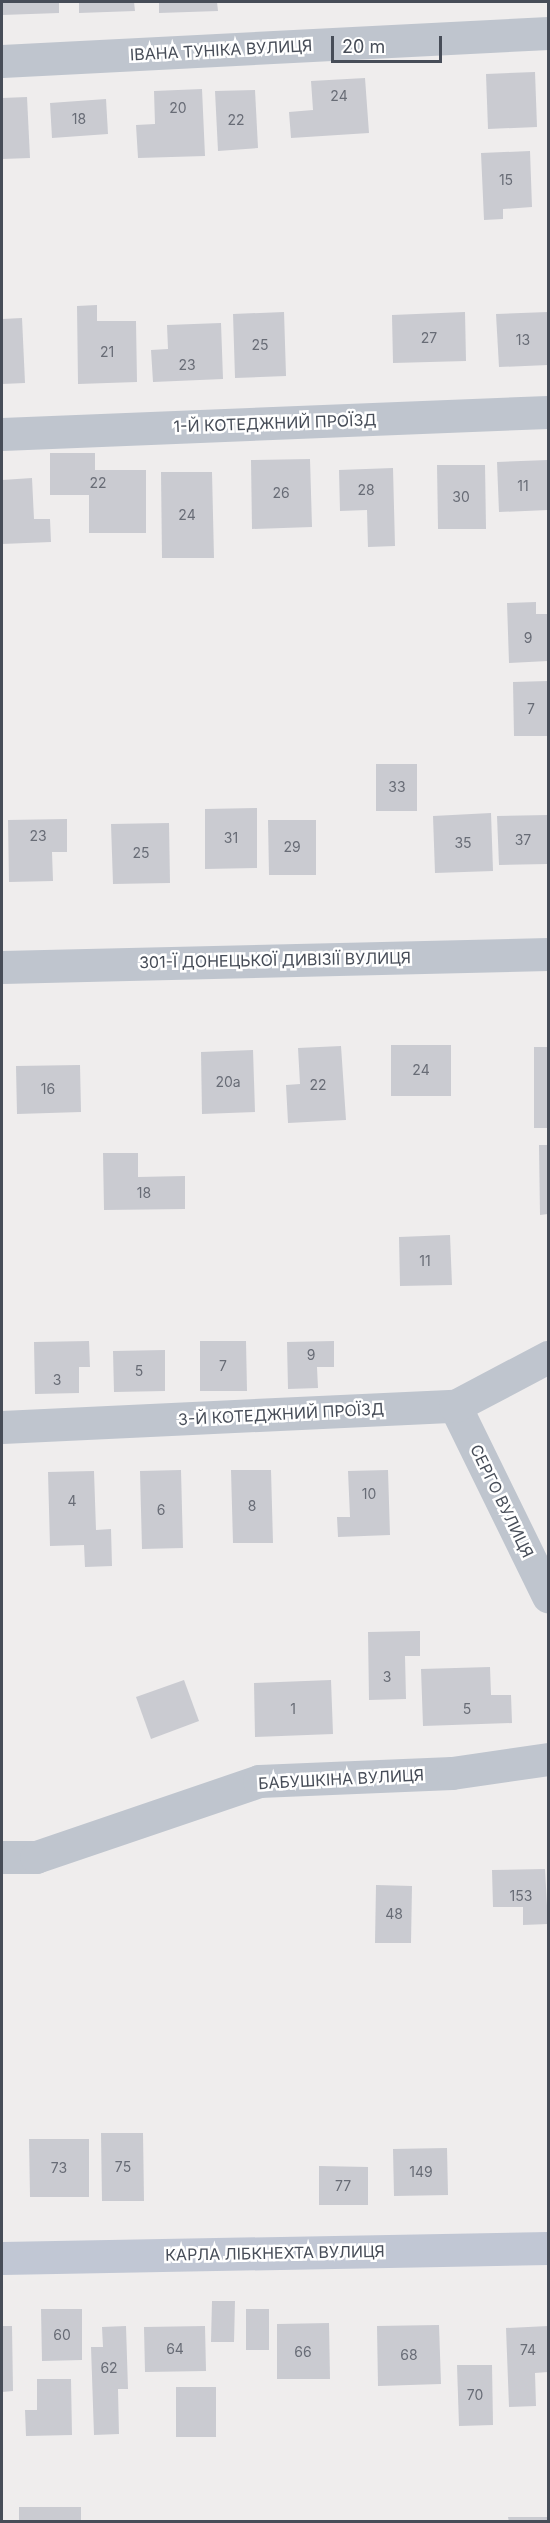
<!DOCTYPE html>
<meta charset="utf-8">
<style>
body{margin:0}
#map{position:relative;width:550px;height:2523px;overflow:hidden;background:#efeded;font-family:Inter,sans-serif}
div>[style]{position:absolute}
.building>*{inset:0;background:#cacbd1}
.street>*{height:33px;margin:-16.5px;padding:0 16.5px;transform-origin:16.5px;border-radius:16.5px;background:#bfc5ce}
.secondary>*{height:33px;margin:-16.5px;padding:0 16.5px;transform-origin:16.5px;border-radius:16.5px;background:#c1c7d4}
span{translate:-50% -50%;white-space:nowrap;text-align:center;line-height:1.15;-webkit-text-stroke:5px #fff;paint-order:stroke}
.number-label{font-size:14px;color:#686c76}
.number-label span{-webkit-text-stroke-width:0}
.street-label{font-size:16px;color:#474d58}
.frame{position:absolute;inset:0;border:3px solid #474d58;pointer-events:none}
.scale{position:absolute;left:331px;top:36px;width:111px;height:27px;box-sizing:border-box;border:3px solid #474d58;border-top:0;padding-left:8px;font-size:18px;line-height:21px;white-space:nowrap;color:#474d58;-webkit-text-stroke:4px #fff;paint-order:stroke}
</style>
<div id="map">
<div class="building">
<div style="clip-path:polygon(2px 2px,59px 2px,59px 13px,2px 15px)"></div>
<div style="clip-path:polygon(79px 2px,134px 2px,135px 11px,79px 13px)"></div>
<div style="clip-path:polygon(159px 2px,217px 2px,218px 11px,159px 13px)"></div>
<div style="clip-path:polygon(535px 72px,537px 127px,488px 129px,486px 74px)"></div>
<div style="clip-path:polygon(365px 78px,369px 133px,291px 138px,289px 112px,313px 110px,311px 81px)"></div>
<div style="clip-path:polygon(202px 89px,205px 156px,138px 158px,136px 125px,155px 124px,154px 91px)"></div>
<div style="clip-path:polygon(255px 90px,258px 148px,218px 151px,215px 91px)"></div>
<div style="clip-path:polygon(27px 97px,30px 158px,2px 159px,2px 98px)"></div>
<div style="clip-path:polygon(106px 99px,108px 134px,52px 138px,50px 103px)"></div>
<div style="clip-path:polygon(530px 151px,532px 207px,503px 209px,503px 219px,484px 220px,481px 153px)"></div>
<div style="clip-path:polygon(97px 305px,97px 321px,136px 321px,137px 382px,78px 384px,77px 306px)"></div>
<div style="clip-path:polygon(284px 312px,286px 376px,235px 378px,233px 314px)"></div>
<div style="clip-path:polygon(465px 312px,466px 361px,393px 363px,392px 315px)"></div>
<div style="clip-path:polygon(548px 312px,548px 365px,499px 367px,496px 314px)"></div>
<div style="clip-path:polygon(22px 318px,25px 383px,2px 384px,2px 319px)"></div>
<div style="clip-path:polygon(221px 323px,223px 379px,153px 382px,151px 350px,168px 349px,167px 325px)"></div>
<div style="clip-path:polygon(50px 453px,95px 453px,95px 470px,146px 470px,146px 533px,89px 533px,89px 495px,50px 495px)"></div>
<div style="clip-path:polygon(310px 459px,312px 527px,252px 529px,251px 460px)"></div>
<div style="clip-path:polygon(548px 460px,548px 510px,499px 512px,497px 462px)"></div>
<div style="clip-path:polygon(437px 465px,485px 465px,486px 529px,438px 529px)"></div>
<div style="clip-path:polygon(393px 468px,395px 546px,368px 547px,367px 510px,340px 511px,339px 470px)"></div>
<div style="clip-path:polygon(161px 472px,212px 472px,214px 558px,162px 558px)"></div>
<div style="clip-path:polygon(32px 478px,34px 519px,50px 519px,51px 542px,2px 544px,2px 480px)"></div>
<div style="clip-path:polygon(536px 602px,536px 614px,548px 614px,548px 661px,509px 663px,507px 603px)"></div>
<div style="clip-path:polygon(548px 681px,548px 736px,514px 736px,513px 682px)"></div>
<div style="clip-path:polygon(376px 764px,417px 764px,417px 811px,376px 811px)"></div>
<div style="clip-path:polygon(257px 808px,257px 868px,205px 869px,205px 809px)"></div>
<div style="clip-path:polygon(491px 813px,493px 871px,435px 873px,433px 816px)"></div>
<div style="clip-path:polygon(548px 815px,548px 864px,499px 865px,497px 816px)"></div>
<div style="clip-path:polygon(67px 819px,67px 852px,52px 852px,53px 881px,9px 882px,8px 820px)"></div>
<div style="clip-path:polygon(268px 820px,316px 820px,316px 875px,269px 875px)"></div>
<div style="clip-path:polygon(169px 823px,170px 883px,113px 884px,111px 824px)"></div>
<div style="clip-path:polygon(391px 1045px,451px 1045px,451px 1096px,391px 1096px)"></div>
<div style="clip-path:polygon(341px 1046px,346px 1120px,288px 1123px,286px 1085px,300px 1084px,298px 1048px)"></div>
<div style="clip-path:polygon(534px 1047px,548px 1047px,548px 1128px,534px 1128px)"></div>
<div style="clip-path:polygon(253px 1050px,255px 1112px,202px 1114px,201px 1052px)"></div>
<div style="clip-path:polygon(80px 1065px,81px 1112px,17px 1114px,16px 1066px)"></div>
<div style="clip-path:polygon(539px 1145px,548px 1145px,548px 1214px,540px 1215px)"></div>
<div style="clip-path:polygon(103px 1153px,138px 1153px,138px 1177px,185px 1176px,185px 1209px,104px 1210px)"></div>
<div style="clip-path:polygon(450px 1235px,452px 1285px,400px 1286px,399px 1237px)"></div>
<div style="clip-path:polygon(89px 1341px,90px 1367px,79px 1367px,79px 1393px,35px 1394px,34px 1342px)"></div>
<div style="clip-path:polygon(200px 1341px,246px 1341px,247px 1391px,200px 1391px)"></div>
<div style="clip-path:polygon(334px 1341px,334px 1367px,317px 1367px,318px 1388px,288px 1389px,287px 1342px)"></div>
<div style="clip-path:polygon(165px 1350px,165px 1391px,114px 1392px,113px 1351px)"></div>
<div style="clip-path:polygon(181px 1470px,183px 1548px,142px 1549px,140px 1471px)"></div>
<div style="clip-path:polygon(231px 1470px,271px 1470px,273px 1543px,233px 1543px)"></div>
<div style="clip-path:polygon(388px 1470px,390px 1535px,338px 1537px,337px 1517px,350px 1517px,348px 1471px)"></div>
<div style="clip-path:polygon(94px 1471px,96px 1530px,111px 1529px,112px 1566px,85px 1567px,84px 1545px,50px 1546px,48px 1472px)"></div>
<div style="clip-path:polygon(420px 1631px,420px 1656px,405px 1656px,406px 1699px,369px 1700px,368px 1632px)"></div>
<div style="clip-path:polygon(490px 1667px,491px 1695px,511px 1695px,512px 1723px,423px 1726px,421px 1669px)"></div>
<div style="clip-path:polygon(184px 1680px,199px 1721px,151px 1739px,136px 1697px)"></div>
<div style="clip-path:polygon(331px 1680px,333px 1734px,255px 1737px,254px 1683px)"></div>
<div style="clip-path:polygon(545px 1869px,548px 1924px,523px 1925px,523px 1907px,493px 1907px,492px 1870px)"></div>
<div style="clip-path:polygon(376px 1885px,412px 1886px,411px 1943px,375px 1943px)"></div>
<div style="clip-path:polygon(101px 2133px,143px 2133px,144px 2201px,102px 2201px)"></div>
<div style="clip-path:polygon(29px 2139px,89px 2139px,89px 2197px,30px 2197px)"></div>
<div style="clip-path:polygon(447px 2148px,448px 2195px,394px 2196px,393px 2149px)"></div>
<div style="clip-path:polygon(319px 2166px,368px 2167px,368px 2205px,319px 2205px)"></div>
<div style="clip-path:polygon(212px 2301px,235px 2301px,234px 2342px,211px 2342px)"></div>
<div style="clip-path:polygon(41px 2309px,82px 2309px,82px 2360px,42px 2361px)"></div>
<div style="clip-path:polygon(246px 2309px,269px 2309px,269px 2350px,246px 2350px)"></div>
<div style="clip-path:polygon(329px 2323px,330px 2379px,277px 2379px,277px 2324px)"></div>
<div style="clip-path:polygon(439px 2325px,441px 2384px,378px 2386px,377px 2326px)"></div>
<div style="clip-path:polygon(2px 2326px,12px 2326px,13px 2391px,2px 2392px)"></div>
<div style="clip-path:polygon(126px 2326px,128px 2389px,118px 2389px,119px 2434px,94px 2435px,91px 2347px,103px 2347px,102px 2327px)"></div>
<div style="clip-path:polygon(205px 2326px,206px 2371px,145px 2372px,144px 2327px)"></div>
<div style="clip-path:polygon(548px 2326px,548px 2372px,535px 2373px,536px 2406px,509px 2407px,506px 2328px)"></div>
<div style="clip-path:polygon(457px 2365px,492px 2365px,493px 2425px,459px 2426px)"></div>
<div style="clip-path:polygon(37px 2379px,71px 2379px,72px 2435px,26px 2436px,25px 2410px,37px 2410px)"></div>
<div style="clip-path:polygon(176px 2387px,216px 2387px,216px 2437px,176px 2437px)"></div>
<div style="clip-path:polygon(19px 2507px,81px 2507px,81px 2522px,19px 2522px)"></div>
<div style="clip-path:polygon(508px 2517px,548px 2517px,548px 2522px,509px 2522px)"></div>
</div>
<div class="street">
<div style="left:2px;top:61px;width:547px;rotate:-2.94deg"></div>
<div style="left:2px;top:434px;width:546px;rotate:-2.31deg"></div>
<div style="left:2px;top:967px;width:546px;rotate:-1.36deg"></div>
<div style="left:455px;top:1406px;width:212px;rotate:63.9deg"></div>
<div style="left:2px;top:1427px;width:453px;rotate:-2.7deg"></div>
<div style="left:455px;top:1406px;width:105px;rotate:-27.8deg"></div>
<div style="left:2px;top:1857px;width:34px"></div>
<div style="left:36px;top:1857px;width:236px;rotate:-18.8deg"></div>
<div style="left:259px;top:1781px;width:193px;rotate:-2.4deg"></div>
<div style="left:452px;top:1773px;width:97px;rotate:-8.3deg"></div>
</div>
<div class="secondary">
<div style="left:2px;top:2258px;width:546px;rotate:-1.05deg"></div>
</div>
<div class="number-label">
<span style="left:339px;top:96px">24</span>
<span style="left:178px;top:108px">20</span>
<span style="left:79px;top:119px">18</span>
<span style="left:236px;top:120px">22</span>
<span style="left:506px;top:180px">15</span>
<span style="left:429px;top:338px">27</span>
<span style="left:523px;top:340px">13</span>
<span style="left:260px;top:345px">25</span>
<span style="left:107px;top:352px">21</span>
<span style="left:187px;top:365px">23</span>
<span style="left:98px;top:483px">22</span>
<span style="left:523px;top:486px">11</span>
<span style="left:366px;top:490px">28</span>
<span style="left:281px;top:493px">26</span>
<span style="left:461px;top:497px">30</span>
<span style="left:187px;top:515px">24</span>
<span style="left:528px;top:638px">9</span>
<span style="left:531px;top:709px">7</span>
<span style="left:397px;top:787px">33</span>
<span style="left:38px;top:836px">23</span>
<span style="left:231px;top:838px">31</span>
<span style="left:523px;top:840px">37</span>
<span style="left:463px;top:843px">35</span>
<span style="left:292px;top:847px">29</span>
<span style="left:141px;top:853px">25</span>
<span style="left:421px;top:1070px">24</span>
<span style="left:228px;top:1082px">20а</span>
<span style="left:318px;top:1085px">22</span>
<span style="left:48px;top:1089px">16</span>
<span style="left:144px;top:1193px">18</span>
<span style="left:425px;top:1261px">11</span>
<span style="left:311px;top:1355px">9</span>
<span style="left:223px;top:1366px">7</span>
<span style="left:139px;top:1371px">5</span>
<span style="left:57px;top:1380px">3</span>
<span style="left:369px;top:1494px">10</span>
<span style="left:72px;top:1501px">4</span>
<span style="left:252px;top:1506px">8</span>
<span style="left:161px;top:1510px">6</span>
<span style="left:387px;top:1677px">3</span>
<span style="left:293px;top:1709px">1</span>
<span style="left:467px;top:1709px">5</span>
<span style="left:521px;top:1896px">153</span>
<span style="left:394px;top:1914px">48</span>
<span style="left:123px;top:2167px">75</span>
<span style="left:59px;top:2168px">73</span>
<span style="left:421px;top:2172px">149</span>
<span style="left:343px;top:2186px">77</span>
<span style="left:62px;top:2335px">60</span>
<span style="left:175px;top:2349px">64</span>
<span style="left:528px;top:2350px">74</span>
<span style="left:303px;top:2352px">66</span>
<span style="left:409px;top:2355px">68</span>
<span style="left:109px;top:2368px">62</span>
<span style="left:475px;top:2395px">70</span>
</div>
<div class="street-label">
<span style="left:221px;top:50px;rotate:-3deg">ІВАНА ТУНІКА ВУЛИЦЯ</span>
<span style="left:275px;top:423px;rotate:-2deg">1-Й КОТЕДЖНИЙ ПРОЇЗД</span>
<span style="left:275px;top:960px;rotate:-1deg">301-Ї ДОНЕЦЬКОЇ ДИВІЗІЇ ВУЛИЦЯ</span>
<span style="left:281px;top:1414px;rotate:-3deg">3-Й КОТЕДЖНИЙ ПРОЇЗД</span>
<span style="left:502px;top:1501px;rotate:64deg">СЕРГО ВУЛИЦЯ</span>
<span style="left:341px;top:1779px;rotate:-3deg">БАБУШКІНА ВУЛИЦЯ</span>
<span style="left:275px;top:2253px;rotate:-1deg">КАРЛА ЛІБКНЕХТА ВУЛИЦЯ</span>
</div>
<div class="frame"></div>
<div class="scale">20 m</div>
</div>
